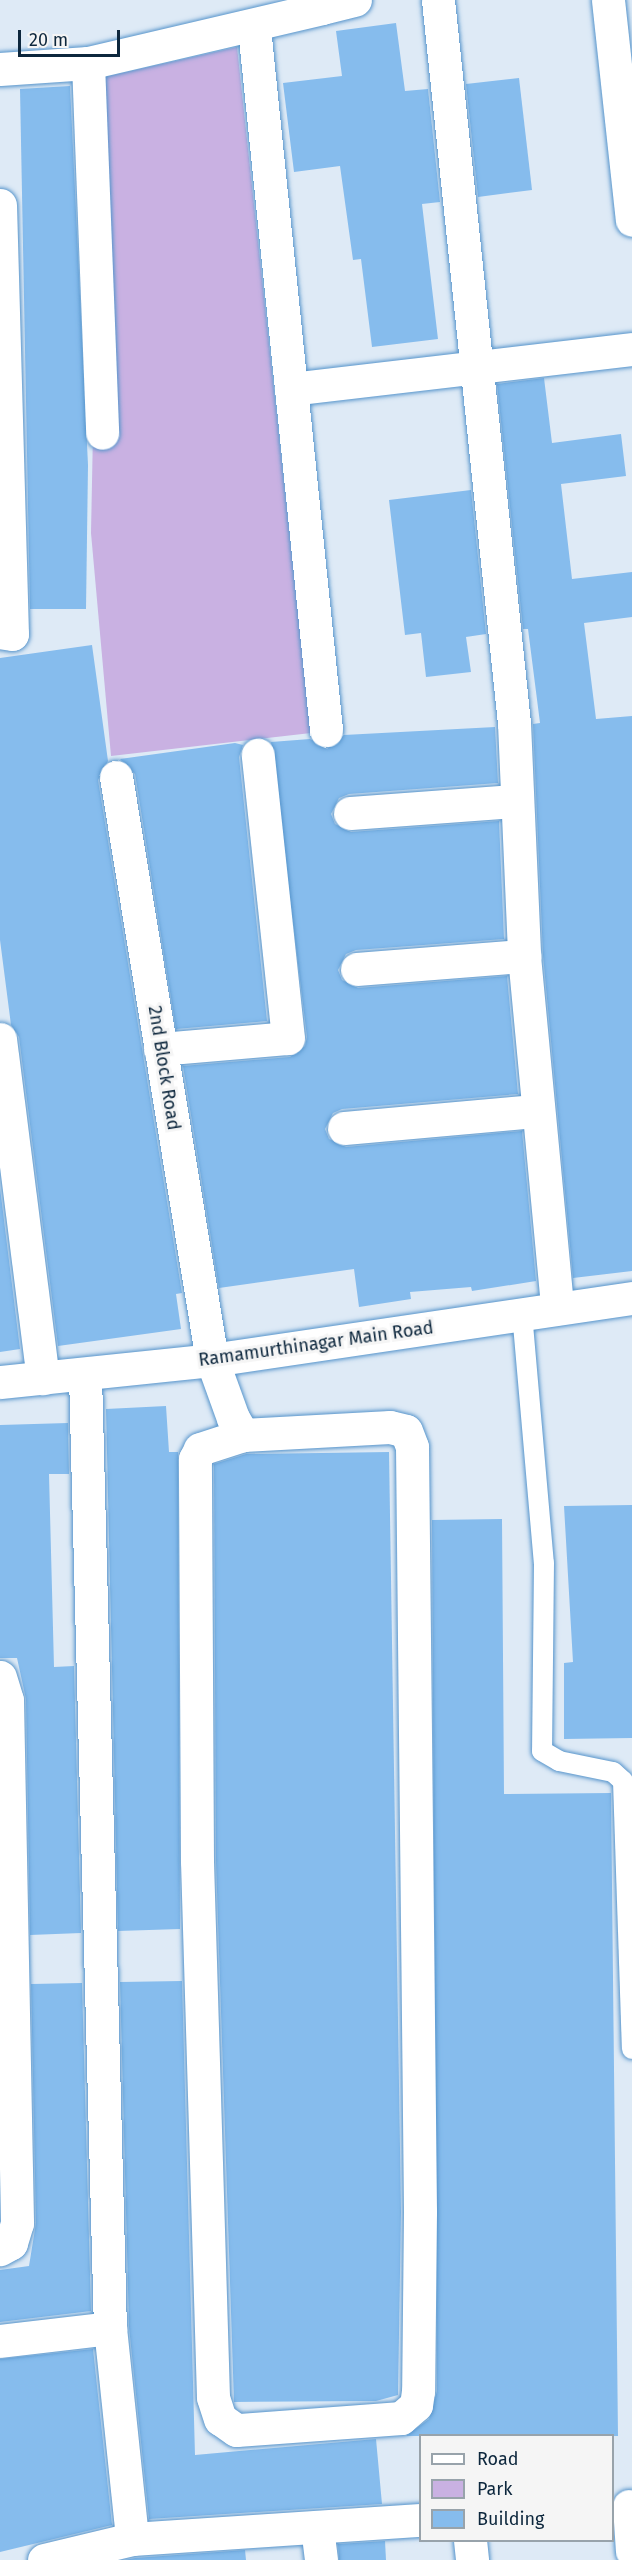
<!DOCTYPE html>
<style>
body{margin:0}
#map{position:relative;width:632px;height:2560px;overflow:hidden;background:#deeaf6;font-family:"Fira Sans",sans-serif}
div>[style]{position:absolute}
.green>*{inset:0;background:#c9b1e2}
.building>*{inset:0;background:#86bced}
.roads{filter:drop-shadow(0 0 2px #5694cb) drop-shadow(0 0 2px #5694cb)}
.service>*{height:20px;margin:-10px;padding:0 10px;transform-origin:10px;border-radius:10px;background:#fff}
.minor>*{height:33px;margin:-16.5px;padding:0 16.5px;transform-origin:16.5px;border-radius:16.5px;background:#fff}
.secondary>*{height:33px;margin:-16.5px;padding:0 16.5px;transform-origin:16.5px;border-radius:16.5px;background:#fff}
span{translate:-50% -50%;white-space:nowrap;text-align:center;line-height:1.15;-webkit-text-stroke:6px #f5f5f5;paint-order:stroke}
.street-label{font-size:18px;color:#0d273d}
.legend{position:absolute;left:419px;top:2434px;width:195px;height:108px;box-sizing:border-box;background:#f5f5f5;border:2px solid #98a3ab;margin:0;padding:8px 10px;list-style:none;font-size:18px;color:#0d273d}
.legend li{display:flex;align-items:center;gap:12px;height:30px}
.legend b{width:30px;border:2px solid #98a3ab}
.scale{position:absolute;left:18px;top:30px;width:102px;height:27px;box-sizing:border-box;border:3px solid #0d273d;border-top:0;padding-left:8px;font-size:18px;line-height:21px;white-space:nowrap;color:#0d273d;-webkit-text-stroke:4px #f5f5f5;paint-order:stroke}
</style>
<div id="map">
<div class="green">
<div style="clip-path:polygon(237px 47px,311px 733px,111px 756px,91px 533px,100px 78px)"></div>
</div>
<div class="building">
<div style="clip-path:polygon(396px 23px,405px 91px,428px 89px,440px 202px,422px 204px,438px 339px,372px 347px,361px 259px,353px 260px,340px 166px,294px 172px,283px 83px,342px 76px,336px 31px)"></div>
<div style="clip-path:polygon(519px 78px,532px 190px,478px 197px,466px 84px)"></div>
<div style="clip-path:polygon(70px 86px,88px 465px,86px 609px,30px 609px,20px 89px)"></div>
<div style="clip-path:polygon(544px 378px,552px 443px,621px 434px,626px 476px,561px 484px,572px 579px,632px 572px,632px 617px,584px 623px,596px 719px,632px 716px,632px 1271px,573px 1278px,543px 955px,533px 724px,540px 723px,528px 629px,523px 629px,497px 384px)"></div>
<div style="clip-path:polygon(471px 490px,486px 634px,466px 637px,471px 672px,426px 677px,421px 633px,405px 635px,389px 500px)"></div>
<div style="clip-path:polygon(92px 645px,108px 761px,98px 780px,182px 1293px,176px 1294px,181px 1329px,58px 1346px,19px 1037px,11px 1025px,0 940px,0 658px)"></div>
<div style="clip-path:polygon(495px 727px,498px 783px,349px 794px,339px 798px,331px 814px,335px 824px,351px 832px,499px 821px,504px 939px,356px 950px,346px 954px,338px 970px,342px 980px,358px 988px,507px 976px,518px 1094px,342px 1109px,333px 1113px,325px 1129px,329px 1139px,346px 1147px,522px 1131px,536px 1281px,472px 1291px,471px 1287px,410px 1292px,411px 1299px,359px 1307px,354px 1269px,219px 1288px,183px 1066px,290px 1057px,305px 1046px,307px 1037px,271px 742px,310px 739px,327px 749px,344px 735px)"></div>
<div style="clip-path:polygon(235px 743px,243px 745px,239px 757px,267px 1021px,176px 1029px,135px 774px,120px 759px)"></div>
<div style="clip-path:polygon(0 1188px,20px 1349px,0 1352px)"></div>
<div style="clip-path:polygon(166px 1406px,169px 1452px,178px 1452px,180px 1929px,118px 1931px,106px 1409px)"></div>
<div style="clip-path:polygon(68px 1423px,69px 1474px,49px 1474px,54px 1667px,74px 1666px,81px 1933px,30px 1935px,26px 1699px,17px 1658px,0 1658px,0 1425px)"></div>
<div style="clip-path:polygon(389px 1452px,401px 2212px,398px 2395px,376px 2401px,234px 2402px,216px 1861px,214px 1464px,246px 1454px)"></div>
<div style="clip-path:polygon(632px 1505px,632px 1738px,564px 1739px,564px 1663px,573px 1662px,564px 1506px)"></div>
<div style="clip-path:polygon(502px 1519px,504px 1794px,611px 1793px,618px 2436px,406px 2436px,429px 2419px,437px 2391px,432px 1520px)"></div>
<div style="clip-path:polygon(182px 1981px,195px 2455px,376px 2439px,382px 2504px,149px 2519px,129px 2327px,120px 1982px)"></div>
<div style="clip-path:polygon(82px 1983px,91px 2311px,0 2322px,0 2270px,29px 2266px,36px 2223px,31px 1984px)"></div>
<div style="clip-path:polygon(93px 2349px,112px 2525px,0 2552px,0 2359px)"></div>
<div style="clip-path:polygon(385px 2541px,386px 2560px,339px 2560px,338px 2544px)"></div>
<div style="clip-path:polygon(245px 2550px,246px 2560px,125px 2560px,135px 2558px)"></div>
</div>
<div class="roads">
<div class="service">
<div style="left:522px;top:1313px;width:251px;rotate:85deg"></div>
<div style="left:544px;top:1563px;width:188px;rotate:90.6deg"></div>
<div style="left:542px;top:1751px;width:20px;rotate:30deg"></div>
<div style="left:559px;top:1761px;width:55px;rotate:11.5deg"></div>
<div style="left:613px;top:1772px;width:13px;rotate:42deg"></div>
<div style="left:623px;top:1781px;width:268px;rotate:88.1deg"></div>
</div>
<div class="minor">
<div style="left:321px;top:0;width:8px;rotate:83deg"></div>
<div style="left:322px;top:8px;width:34px;rotate:-14deg"></div>
<div style="left:438px;top:0;width:727px;rotate:84deg"></div>
<div style="left:514px;top:723px;width:233px;rotate:87.5deg"></div>
<div style="left:524px;top:956px;width:354px;rotate:84.6deg"></div>
<div style="left:608px;top:0;width:221px;rotate:83.8deg"></div>
<div style="left:254px;top:28px;width:706px;rotate:84.14deg"></div>
<div style="left:88px;top:63px;width:370px;rotate:87.8deg"></div>
<div style="left:0;top:69px;width:88px;rotate:-3.9deg"></div>
<div style="left:88px;top:63px;width:240px;rotate:-13.2deg"></div>
<div style="left:0;top:205px;width:429px;rotate:88.4deg"></div>
<div style="left:12px;top:634px;width:12px;rotate:-171deg"></div>
<div style="left:291px;top:389px;width:343px;rotate:-6.7deg"></div>
<div style="left:116px;top:777px;width:591px;rotate:80.65deg"></div>
<div style="left:212px;top:1360px;width:62px;rotate:70.1deg"></div>
<div style="left:233px;top:1418px;width:20px;rotate:60deg"></div>
<div style="left:243px;top:1435px;width:147px;rotate:-3.1deg"></div>
<div style="left:390px;top:1427px;width:16px;rotate:14deg"></div>
<div style="left:406px;top:1431px;width:17px;rotate:69deg"></div>
<div style="left:412px;top:1447px;width:765px;rotate:89.4deg"></div>
<div style="left:420px;top:2212px;width:179px;rotate:90.6deg"></div>
<div style="left:418px;top:2391px;width:14px;rotate:98deg"></div>
<div style="left:416px;top:2405px;width:20px;rotate:139deg"></div>
<div style="left:401px;top:2418px;width:165px;rotate:175.8deg"></div>
<div style="left:236px;top:2430px;width:19px;rotate:-145deg"></div>
<div style="left:220px;top:2419px;width:23px;rotate:-108deg"></div>
<div style="left:213px;top:2397px;width:536px;rotate:-91.71deg"></div>
<div style="left:197px;top:1861px;width:402px;rotate:-90.3deg"></div>
<div style="left:195px;top:1459px;width:11px;rotate:-63deg"></div>
<div style="left:200px;top:1449px;width:45px;rotate:-18deg"></div>
<div style="left:350px;top:813px;width:165px;rotate:-4.2deg"></div>
<div style="left:357px;top:969px;width:168px;rotate:-4.5deg"></div>
<div style="left:0;top:1039px;width:342px;rotate:82.8deg"></div>
<div style="left:160px;top:1049px;width:128px;rotate:-4.9deg"></div>
<div style="left:288px;top:1038px;width:285px;rotate:-96.1deg"></div>
<div style="left:344px;top:1128px;width:192px;rotate:-5.1deg"></div>
<div style="left:85px;top:1375px;width:953px;rotate:88.5deg"></div>
<div style="left:110px;top:2328px;width:212px;rotate:84deg"></div>
<div style="left:0;top:1677px;width:24px;rotate:73deg"></div>
<div style="left:7px;top:1700px;width:523px;rotate:88.9deg"></div>
<div style="left:17px;top:2223px;width:21px;rotate:107deg"></div>
<div style="left:11px;top:2243px;width:13px;rotate:151deg"></div>
<div style="left:0;top:2341px;width:111px;rotate:-6.7deg"></div>
<div style="left:629px;top:2506px;width:45px;rotate:86.2deg"></div>
<div style="left:317px;top:2527px;width:33px;rotate:83deg"></div>
<div style="left:470px;top:2540px;width:20px;rotate:84deg"></div>
<div style="left:44px;top:2560px;width:90px;rotate:-13.4deg"></div>
<div style="left:132px;top:2539px;width:289px;rotate:-3.8deg"></div>
</div>
<div class="secondary">
<div style="left:0;top:1382px;width:213px;rotate:-5.9deg"></div>
<div style="left:212px;top:1360px;width:425px;rotate:-8.4deg"></div>
</div>
</div>
<div class="street-label">
<span style="left:164px;top:1068px;rotate:81deg">2nd Block Road</span>
<span style="left:316px;top:1344px;rotate:-8deg">Ramamurthinagar Main Road</span>
</div>
<ul class="legend">
<li><b style="height:8px;background:#fff"></b>Road</li>
<li><b style="height:16px;background:#c9b1e2"></b>Park</li>
<li><b style="height:16px;background:#86bced"></b>Building</li>
</ul>
<div class="scale">20 m</div>
</div>
